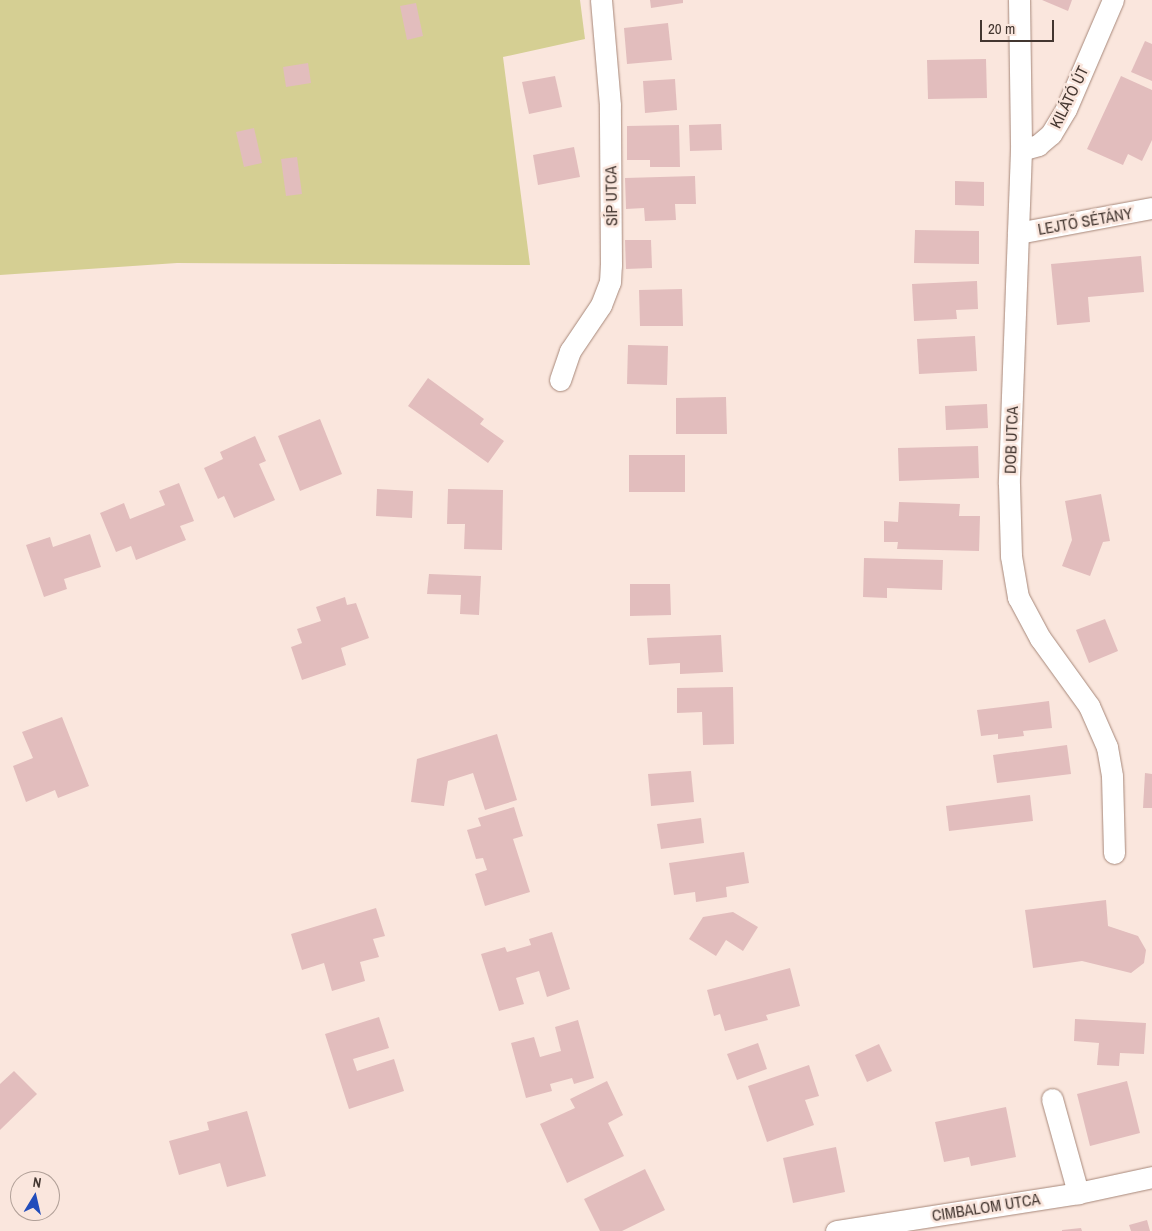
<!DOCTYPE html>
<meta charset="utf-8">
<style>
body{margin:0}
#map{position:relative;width:1152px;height:1231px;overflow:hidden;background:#fae6dd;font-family:"Archivo Narrow",sans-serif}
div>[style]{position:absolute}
.green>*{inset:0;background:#d5cf93}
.building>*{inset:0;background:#e2bdbd}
.roads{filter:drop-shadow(0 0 1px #a7887a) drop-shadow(0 0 1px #a7887a)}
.minor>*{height:21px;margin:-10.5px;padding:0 10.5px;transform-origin:10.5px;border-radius:10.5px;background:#fff}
span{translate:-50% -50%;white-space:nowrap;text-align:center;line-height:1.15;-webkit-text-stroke:5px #fae6dd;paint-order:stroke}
.street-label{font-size:16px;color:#433630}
.north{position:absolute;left:10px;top:1171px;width:50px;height:50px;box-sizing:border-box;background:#fae6dd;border:1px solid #b1a098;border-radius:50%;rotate:9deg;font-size:14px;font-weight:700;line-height:20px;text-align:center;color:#433630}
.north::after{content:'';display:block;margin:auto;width:18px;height:22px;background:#224dbb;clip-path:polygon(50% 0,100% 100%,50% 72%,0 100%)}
.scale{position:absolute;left:980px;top:20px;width:74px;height:22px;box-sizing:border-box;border:2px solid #433630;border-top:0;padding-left:6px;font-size:15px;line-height:18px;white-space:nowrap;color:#433630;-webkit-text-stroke:4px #fae6dd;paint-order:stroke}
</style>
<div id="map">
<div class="green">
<div style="clip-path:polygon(0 0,580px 0,585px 39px,503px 57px,530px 265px,177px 263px,0 275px)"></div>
</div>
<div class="building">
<div style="clip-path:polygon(650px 0,683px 0,683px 3px,651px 8px)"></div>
<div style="clip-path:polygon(1042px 0,1072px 0,1068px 11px)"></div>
<div style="clip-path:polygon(416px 3px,423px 36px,407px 40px,400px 6px)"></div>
<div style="clip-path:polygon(668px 23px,672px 60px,627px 64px,624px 28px)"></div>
<div style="clip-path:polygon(1145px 41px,1152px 44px,1152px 81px,1131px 72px)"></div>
<div style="clip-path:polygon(986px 59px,987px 98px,928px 99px,927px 60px)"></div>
<div style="clip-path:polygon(308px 63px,311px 83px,286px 87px,283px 67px)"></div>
<div style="clip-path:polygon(555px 76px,562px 107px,529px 114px,522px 82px)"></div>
<div style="clip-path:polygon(1121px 76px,1152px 90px,1152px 140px,1142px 161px,1128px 154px,1123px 165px,1087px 149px)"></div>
<div style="clip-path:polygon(675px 79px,677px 110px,645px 113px,643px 81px)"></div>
<div style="clip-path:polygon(721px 124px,722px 150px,690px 151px,689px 125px)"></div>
<div style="clip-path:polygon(679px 125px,680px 167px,650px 167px,650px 160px,627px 160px,627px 126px)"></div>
<div style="clip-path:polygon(254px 128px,262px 163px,244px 167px,236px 132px)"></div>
<div style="clip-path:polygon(574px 147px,580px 177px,538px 185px,533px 155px)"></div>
<div style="clip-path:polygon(297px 157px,302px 194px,286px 196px,281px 159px)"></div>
<div style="clip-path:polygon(695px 176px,696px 204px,675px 204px,676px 220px,645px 221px,644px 208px,626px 209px,625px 178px)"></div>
<div style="clip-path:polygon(955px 181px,984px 182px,984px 206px,955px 205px)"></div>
<div style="clip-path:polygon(915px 230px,979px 231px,979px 264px,914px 263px)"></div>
<div style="clip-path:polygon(625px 240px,651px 240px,652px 268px,626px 269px)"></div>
<div style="clip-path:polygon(1141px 256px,1144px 292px,1088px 297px,1090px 322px,1057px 325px,1051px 264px)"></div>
<div style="clip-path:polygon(977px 281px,978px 309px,956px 310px,957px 319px,914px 321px,912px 284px)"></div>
<div style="clip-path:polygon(682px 289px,683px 326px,640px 326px,639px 290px)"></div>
<div style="clip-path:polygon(975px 336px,977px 371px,919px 374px,917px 339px)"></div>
<div style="clip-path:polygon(628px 345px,668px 346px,667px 385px,627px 384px)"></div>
<div style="clip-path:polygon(428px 378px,484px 419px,480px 424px,504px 441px,488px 463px,408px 406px)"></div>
<div style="clip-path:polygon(726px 397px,727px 434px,676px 434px,676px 398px)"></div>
<div style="clip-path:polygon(987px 404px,988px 428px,946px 430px,945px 406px)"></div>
<div style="clip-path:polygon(320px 419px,342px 474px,300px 491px,278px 436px)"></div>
<div style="clip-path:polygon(255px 436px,266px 461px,259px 464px,275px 500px,234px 518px,224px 496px,218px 499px,204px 468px,223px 459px,220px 452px)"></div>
<div style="clip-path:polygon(978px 446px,979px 478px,899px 481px,898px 448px)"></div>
<div style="clip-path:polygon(629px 455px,685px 455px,685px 492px,629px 492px)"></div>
<div style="clip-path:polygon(179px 483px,194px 521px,180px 526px,186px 540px,136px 560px,131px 546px,116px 552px,100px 513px,124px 503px,130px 519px,165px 505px,159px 491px)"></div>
<div style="clip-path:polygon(377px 489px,413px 491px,412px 518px,376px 516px)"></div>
<div style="clip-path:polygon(448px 489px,503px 490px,502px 550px,464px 549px,465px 524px,447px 524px)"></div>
<div style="clip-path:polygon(1101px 494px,1110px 541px,1103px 542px,1090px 576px,1062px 566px,1072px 540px,1065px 501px)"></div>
<div style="clip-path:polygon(899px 502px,960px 504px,959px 516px,980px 516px,979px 551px,897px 549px,898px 542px,884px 542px,884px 521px,898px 522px)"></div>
<div style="clip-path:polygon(90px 534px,101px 567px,64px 579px,67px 589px,44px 597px,26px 545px,50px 537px,53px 547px)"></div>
<div style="clip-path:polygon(864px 558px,943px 560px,942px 590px,887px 588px,887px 598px,863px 597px)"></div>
<div style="clip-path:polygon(429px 574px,481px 576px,479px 615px,460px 614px,461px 595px,427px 594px)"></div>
<div style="clip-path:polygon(630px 584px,670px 584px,671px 615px,630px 616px)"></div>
<div style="clip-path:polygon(345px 597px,347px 605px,356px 603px,369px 638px,341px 648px,346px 665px,302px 680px,291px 647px,302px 643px,297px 629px,321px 621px,316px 607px)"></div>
<div style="clip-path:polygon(1105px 619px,1118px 651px,1089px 663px,1076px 630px)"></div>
<div style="clip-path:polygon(721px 635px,723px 672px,680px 674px,680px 663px,649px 665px,647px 638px)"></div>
<div style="clip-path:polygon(733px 687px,734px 744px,703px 745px,702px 712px,677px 713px,677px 688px)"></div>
<div style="clip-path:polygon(1049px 701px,1052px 728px,1023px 731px,1024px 736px,998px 739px,998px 734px,981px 736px,977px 710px)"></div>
<div style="clip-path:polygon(62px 717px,89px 786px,58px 798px,55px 790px,26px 802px,13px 766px,33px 758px,22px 732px)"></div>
<div style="clip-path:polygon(497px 734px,517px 800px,485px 810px,473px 773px,448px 781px,444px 806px,411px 802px,417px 759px)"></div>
<div style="clip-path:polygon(1067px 745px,1071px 774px,997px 783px,993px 755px)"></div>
<div style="clip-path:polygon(691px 771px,694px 802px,651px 806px,648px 774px)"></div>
<div style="clip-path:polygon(1145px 773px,1152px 774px,1152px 808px,1143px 808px)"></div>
<div style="clip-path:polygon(1030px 795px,1033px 821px,949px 831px,946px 806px)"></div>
<div style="clip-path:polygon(514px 807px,523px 836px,513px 839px,530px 892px,485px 906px,475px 874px,487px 870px,483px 858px,476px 859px,467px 830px,481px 826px,478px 818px)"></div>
<div style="clip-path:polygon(701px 818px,704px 843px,661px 849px,657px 824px)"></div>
<div style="clip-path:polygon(744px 852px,749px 883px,726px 887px,727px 897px,696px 902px,695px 892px,674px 895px,669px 863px)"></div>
<div style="clip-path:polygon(1106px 900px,1108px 926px,1138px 936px,1146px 950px,1144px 963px,1131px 973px,1082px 961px,1033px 968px,1025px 910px)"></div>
<div style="clip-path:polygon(376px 908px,385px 936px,373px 939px,379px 957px,360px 962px,365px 981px,332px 991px,324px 963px,302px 970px,291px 934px)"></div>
<div style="clip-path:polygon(733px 912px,758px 927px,743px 951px,726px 940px,716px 956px,689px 939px,703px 917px)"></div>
<div style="clip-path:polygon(552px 932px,570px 989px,547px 997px,539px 971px,516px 978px,524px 1004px,499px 1011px,481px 954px,505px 947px,507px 952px,531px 945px,529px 939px)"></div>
<div style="clip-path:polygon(790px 968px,800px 1006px,766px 1015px,768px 1020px,725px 1031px,720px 1014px,714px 1016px,707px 990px)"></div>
<div style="clip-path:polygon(379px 1017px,389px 1048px,353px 1059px,357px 1071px,394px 1059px,404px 1091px,349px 1109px,325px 1034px)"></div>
<div style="clip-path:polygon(1075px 1019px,1146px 1023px,1144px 1054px,1120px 1053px,1119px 1066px,1097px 1065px,1099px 1043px,1074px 1041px)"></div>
<div style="clip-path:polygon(578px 1020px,594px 1078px,574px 1084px,572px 1078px,550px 1084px,552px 1091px,526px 1098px,511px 1043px,534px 1037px,540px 1057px,561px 1051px,555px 1027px)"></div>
<div style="clip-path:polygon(758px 1043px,767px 1069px,737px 1080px,727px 1054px)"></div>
<div style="clip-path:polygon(879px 1044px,892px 1071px,867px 1082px,855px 1055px)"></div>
<div style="clip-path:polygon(809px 1065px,819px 1096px,805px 1100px,814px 1125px,767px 1142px,748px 1086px)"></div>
<div style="clip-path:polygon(14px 1071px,37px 1094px,0 1130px,0 1084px)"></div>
<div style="clip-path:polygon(607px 1081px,623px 1115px,608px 1123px,624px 1156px,567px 1183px,540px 1124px,575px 1108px,570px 1099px)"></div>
<div style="clip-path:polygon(1127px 1081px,1140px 1133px,1090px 1146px,1077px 1094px)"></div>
<div style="clip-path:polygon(1006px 1107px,1016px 1157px,971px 1166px,969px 1157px,944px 1162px,935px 1122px)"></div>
<div style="clip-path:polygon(247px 1111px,266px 1176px,227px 1187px,220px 1163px,179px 1175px,169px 1141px,209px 1130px,207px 1122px)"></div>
<div style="clip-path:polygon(836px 1147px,845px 1192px,793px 1203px,783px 1158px)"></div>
<div style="clip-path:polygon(645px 1169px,665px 1210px,622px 1231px,600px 1231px,584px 1199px)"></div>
<div style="clip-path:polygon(1147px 1220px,1150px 1231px,1131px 1231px,1129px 1225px)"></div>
<div style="clip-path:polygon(1081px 1228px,1082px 1231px,1062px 1231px,1062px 1230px)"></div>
</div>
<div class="roads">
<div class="minor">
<div style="left:1019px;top:0;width:150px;rotate:89.2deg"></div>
<div style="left:1021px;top:150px;width:334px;rotate:92.1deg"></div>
<div style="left:1009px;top:484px;width:72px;rotate:88.4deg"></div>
<div style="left:1011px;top:556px;width:42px;rotate:80.3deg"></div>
<div style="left:1018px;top:597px;width:47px;rotate:61.8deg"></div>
<div style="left:1040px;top:638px;width:84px;rotate:54.2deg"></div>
<div style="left:1089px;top:706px;width:45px;rotate:66.3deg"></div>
<div style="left:1107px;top:747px;width:29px;rotate:80deg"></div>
<div style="left:1112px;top:776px;width:77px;rotate:88.5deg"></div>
<div style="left:1021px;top:150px;width:18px;rotate:-16deg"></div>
<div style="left:1038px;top:145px;width:17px;rotate:-40deg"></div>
<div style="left:1051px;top:134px;width:29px;rotate:-59deg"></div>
<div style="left:1066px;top:109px;width:119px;rotate:-66.7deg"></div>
<div style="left:1018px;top:233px;width:136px;rotate:-10.6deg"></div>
<div style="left:560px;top:380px;width:31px;rotate:-71deg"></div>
<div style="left:570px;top:351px;width:55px;rotate:-56deg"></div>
<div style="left:601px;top:305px;width:25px;rotate:-69deg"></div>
<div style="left:610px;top:282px;width:17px;rotate:-87deg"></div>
<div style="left:611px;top:265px;width:160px;rotate:-90.4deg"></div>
<div style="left:610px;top:105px;width:105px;rotate:-94.9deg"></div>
<div style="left:1052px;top:1099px;width:98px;rotate:74.5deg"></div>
<div style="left:836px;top:1231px;width:245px;rotate:-8.9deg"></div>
<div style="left:1078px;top:1193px;width:76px;rotate:-12.2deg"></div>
</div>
</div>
<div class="street-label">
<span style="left:1069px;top:97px;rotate:-64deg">KILÁTÓ ÚT</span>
<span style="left:611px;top:196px;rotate:-91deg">SÍP UTCA</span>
<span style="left:1085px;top:221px;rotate:-10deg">LEJTŐ SÉTÁNY</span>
<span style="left:1011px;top:440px;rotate:-88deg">DOB UTCA</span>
<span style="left:986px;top:1207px;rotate:-9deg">CIMBALOM UTCA</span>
</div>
<div class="north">N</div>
<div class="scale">20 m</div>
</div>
